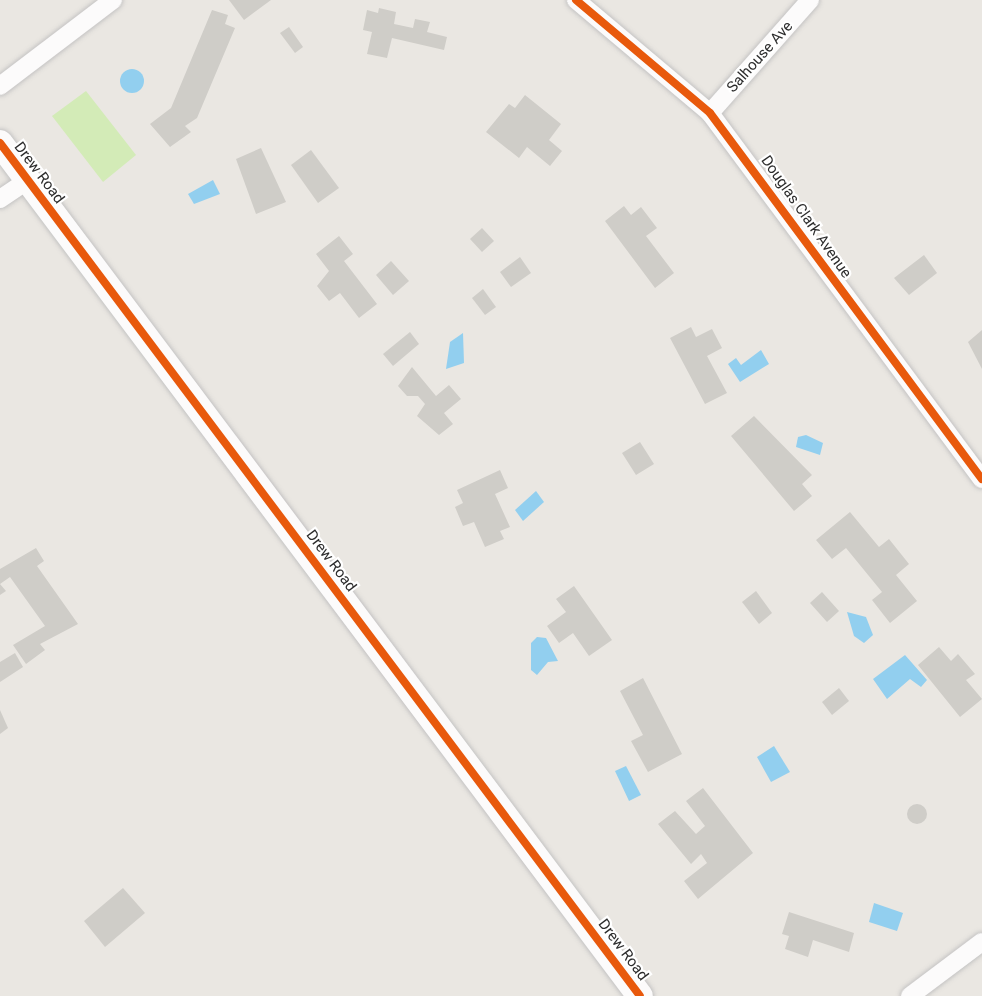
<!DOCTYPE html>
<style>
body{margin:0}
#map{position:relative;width:982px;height:996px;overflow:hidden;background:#eae7e2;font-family:Roboto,sans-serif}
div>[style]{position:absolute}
.pitch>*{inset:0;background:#d3ebb7}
.water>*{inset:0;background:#92cfef}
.round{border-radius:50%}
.building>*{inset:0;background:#cfcdc8}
.roads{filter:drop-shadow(0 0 2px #c4c3c3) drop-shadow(0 0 2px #c4c3c3)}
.street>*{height:18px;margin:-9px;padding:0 9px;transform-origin:9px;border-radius:9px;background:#fcfbfb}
.secondary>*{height:26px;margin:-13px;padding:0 13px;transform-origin:13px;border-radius:13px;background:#fcfbfb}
.cycleway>*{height:8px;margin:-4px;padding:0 4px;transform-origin:4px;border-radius:4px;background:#e8590c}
span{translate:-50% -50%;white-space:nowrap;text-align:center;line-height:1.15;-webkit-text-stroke:4.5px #fff;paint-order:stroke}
.street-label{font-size:15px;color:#2c2c2c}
</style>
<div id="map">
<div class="pitch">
<div style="clip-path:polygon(86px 91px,136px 155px,103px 182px,52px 116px)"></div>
</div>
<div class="water">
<div class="round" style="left:120px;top:69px;width:24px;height:24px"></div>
<div style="clip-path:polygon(213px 180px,220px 194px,194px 204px,188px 194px)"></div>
<div style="clip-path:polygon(463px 333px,464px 363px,446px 369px,450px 342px)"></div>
<div style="clip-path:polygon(761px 350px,769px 364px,740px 382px,728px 364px,736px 358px,741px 365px)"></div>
<div style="clip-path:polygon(806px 435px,823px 443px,820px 455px,796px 447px,798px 437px)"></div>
<div style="clip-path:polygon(536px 491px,544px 502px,523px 521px,515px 510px)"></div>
<div style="clip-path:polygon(847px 612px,866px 617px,873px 635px,864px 643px,854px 636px)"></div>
<div style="clip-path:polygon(537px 637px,546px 638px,558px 661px,548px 662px,537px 675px,531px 670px,531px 643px)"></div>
<div style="clip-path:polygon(905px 655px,927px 680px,921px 687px,910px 679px,887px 699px,873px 679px)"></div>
<div style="clip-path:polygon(774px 746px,790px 772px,771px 782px,757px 757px)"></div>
<div style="clip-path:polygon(626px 766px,641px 795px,629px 801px,615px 771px)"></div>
<div style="clip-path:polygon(874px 903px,903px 913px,897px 931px,869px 922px)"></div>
</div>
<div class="building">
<div style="clip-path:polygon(229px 0,271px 0,244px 20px)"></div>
<div style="clip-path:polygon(379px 8px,396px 12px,394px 24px,413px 28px,415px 19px,430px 22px,427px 32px,447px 37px,444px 50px,392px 38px,387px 58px,367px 54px,372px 32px,363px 30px,367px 10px,378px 13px)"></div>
<div style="clip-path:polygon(212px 10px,228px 15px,225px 24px,235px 28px,197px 118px,185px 126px,191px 132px,170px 147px,150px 124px,171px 108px)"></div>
<div style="clip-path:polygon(289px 27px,303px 47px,295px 53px,280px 33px)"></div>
<div style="clip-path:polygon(525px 95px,561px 124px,549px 140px,562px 151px,550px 166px,527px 147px,519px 158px,486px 132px,509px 104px,515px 108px)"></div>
<div style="clip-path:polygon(261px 148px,286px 202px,256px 214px,236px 159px)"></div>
<div style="clip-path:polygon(311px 150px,339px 188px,318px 203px,291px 165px)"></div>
<div style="clip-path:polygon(624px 206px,631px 215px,641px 207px,657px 228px,646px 236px,674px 273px,655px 288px,605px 221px)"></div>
<div style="clip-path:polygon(482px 228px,494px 241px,482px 252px,470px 239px)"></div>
<div style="clip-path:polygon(339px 236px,353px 254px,344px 261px,377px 304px,359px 318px,340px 293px,329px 301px,317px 286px,329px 271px,316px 254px)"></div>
<div style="clip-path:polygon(924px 255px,937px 273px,909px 295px,894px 278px)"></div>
<div style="clip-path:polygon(520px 257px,531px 273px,511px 287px,500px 272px)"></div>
<div style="clip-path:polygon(391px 261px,409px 281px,393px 295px,376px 275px)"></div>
<div style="clip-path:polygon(483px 289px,496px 307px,485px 315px,472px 298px)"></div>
<div style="clip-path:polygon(691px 327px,696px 337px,712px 329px,722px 348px,707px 356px,727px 393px,705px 404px,670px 338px)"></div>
<div style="clip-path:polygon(982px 330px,982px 369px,968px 342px)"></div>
<div style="clip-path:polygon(410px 332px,419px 344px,393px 366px,383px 354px)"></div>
<div style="clip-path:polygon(412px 367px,436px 396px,449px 385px,461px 399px,444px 413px,453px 424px,439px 435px,417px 416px,425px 404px,418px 396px,407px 396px,398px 386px)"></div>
<div style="clip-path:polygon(754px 416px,812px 475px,802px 484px,812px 496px,794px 511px,731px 436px)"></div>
<div style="clip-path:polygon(640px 442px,654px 464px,636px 475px,622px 453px)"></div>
<div style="clip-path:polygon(500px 470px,508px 488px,495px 494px,510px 527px,500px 531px,504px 539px,485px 547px,474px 522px,463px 526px,455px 507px,463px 503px,457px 490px)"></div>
<div style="clip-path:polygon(850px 512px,879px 547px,889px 539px,909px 564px,896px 575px,917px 601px,890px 623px,872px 600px,882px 592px,846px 548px,832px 559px,816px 540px)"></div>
<div style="clip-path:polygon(36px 548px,44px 561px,37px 566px,78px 624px,40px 644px,45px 650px,26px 664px,13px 645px,45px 626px,10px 577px,0 584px,6px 591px,0 595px,0 569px)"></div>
<div style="clip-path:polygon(574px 586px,612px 640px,589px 656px,573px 633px,559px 643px,547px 626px,566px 612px,556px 599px)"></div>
<div style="clip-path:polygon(756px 591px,772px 613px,759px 624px,742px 602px)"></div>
<div style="clip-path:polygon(822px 592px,839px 611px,827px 622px,810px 603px)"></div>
<div style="clip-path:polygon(939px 647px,951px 661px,958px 654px,975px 674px,966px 680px,982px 699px,960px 717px,918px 665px)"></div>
<div style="clip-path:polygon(15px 653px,23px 667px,0 682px,0 662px)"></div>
<div style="clip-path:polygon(643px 678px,682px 754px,648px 772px,631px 741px,643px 735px,620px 691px)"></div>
<div style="clip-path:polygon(839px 688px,849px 701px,832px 715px,822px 702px)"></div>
<div style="clip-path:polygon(0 710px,8px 728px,0 734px)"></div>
<div style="clip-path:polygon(703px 788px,753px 853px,698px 899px,684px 881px,707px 863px,701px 854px,691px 864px,658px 824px,675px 811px,696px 834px,705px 826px,686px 801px)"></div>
<div class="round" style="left:907px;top:804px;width:20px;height:20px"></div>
<div style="clip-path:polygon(123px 888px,145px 913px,105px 947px,84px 921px)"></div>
<div style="clip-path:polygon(789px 912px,854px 933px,849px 952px,813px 940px,808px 957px,785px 949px,789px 936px,782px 934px)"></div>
</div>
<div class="roads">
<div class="street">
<div style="left:576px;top:0;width:175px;rotate:40.1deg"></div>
<div style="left:710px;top:113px;width:456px;rotate:53.4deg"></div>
<div style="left:0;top:86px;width:142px;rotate:-37.3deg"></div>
<div style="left:710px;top:113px;width:151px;rotate:-48.5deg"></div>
<div style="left:0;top:199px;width:34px;rotate:-34deg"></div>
<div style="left:910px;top:996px;width:90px;rotate:-36.9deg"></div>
</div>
<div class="secondary">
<div style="left:0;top:143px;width:1066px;rotate:53.12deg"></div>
</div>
</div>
<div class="cycleway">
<div style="left:576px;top:0;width:175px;rotate:40.1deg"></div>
<div style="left:710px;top:113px;width:456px;rotate:53.4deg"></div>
<div style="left:0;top:143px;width:1066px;rotate:53.12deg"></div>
</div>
<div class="street-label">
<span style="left:760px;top:57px;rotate:-48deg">Salhouse Ave</span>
<span style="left:39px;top:173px;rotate:53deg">Drew Road</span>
<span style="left:806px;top:217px;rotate:55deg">Douglas Clark Avenue</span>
<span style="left:331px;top:561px;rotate:53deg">Drew Road</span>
<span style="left:623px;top:950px;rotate:53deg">Drew Road</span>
</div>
</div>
